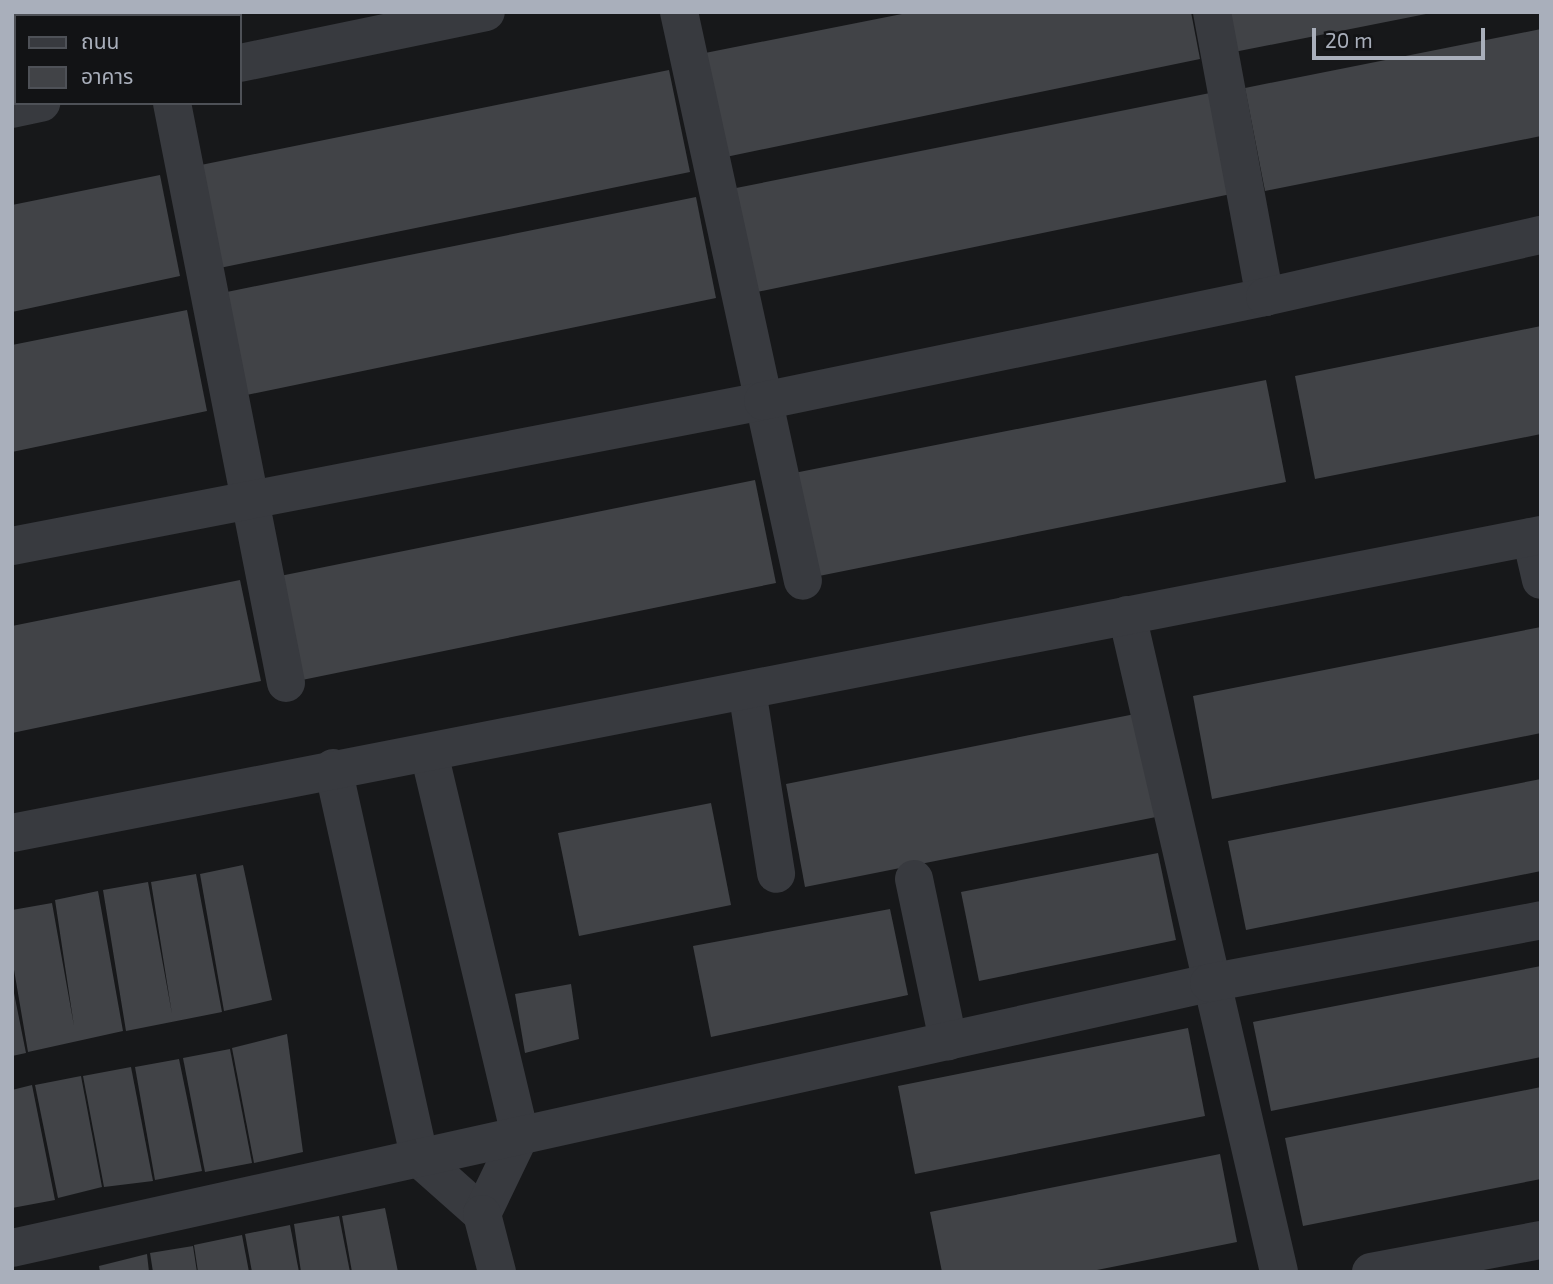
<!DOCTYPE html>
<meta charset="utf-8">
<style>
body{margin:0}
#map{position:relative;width:1553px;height:1284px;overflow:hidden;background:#17181a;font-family:"Exo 2","Noto Sans Thai",sans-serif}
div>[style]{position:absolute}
.building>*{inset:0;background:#414347}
.minor>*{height:38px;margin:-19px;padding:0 19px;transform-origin:19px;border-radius:19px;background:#383a3f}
span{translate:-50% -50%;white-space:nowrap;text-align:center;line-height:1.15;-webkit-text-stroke:5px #121315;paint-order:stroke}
.frame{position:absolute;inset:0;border:14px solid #a9afbb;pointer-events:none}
.legend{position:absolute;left:14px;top:14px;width:228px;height:91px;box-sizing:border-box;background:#121315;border:2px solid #4e5157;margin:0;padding:9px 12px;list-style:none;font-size:21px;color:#a9afbb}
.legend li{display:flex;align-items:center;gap:14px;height:35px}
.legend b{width:35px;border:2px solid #4e5157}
.scale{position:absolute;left:1312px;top:28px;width:173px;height:32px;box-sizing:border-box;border:4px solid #a9afbb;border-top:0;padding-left:9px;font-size:21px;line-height:24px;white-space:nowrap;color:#a9afbb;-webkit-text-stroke:5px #121315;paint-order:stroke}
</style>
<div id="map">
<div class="building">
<div style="clip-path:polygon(12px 12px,50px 12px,50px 13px,16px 16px,12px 21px)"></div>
<div style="clip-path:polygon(912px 12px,1191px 12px,1200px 59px,721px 158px,700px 54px)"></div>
<div style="clip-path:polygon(1226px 12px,1426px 12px,1426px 14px,1234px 52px)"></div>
<div style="clip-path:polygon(1541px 29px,1541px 136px,1265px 191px,1245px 88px)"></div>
<div style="clip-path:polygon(669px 70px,690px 172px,210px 270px,191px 167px)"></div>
<div style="clip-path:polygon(1210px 93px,1231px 194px,752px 293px,731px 189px)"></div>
<div style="clip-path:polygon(160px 175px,180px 276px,12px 312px,12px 205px)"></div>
<div style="clip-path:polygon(696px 197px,716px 298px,237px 397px,217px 294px)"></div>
<div style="clip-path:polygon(187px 310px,207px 411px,12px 452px,12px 345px)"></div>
<div style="clip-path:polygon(1541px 326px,1541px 434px,1315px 479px,1295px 376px)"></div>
<div style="clip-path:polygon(1266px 380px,1286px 482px,809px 578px,789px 474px)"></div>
<div style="clip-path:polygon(755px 480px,776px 583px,302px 680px,280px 576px)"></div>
<div style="clip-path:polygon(240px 580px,261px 681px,12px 733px,12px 626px)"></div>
<div style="clip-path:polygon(1541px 627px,1541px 733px,1212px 799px,1193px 696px)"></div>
<div style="clip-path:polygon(1140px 713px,1161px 816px,805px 887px,786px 784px)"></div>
<div style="clip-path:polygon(1541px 779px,1541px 871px,1246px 930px,1228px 841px)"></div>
<div style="clip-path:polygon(711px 803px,731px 905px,579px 936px,558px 833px)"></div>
<div style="clip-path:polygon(1158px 853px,1176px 940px,979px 981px,961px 892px)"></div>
<div style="clip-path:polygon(243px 865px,272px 1000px,224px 1011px,200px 874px)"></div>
<div style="clip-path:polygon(196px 874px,222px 1012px,126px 1031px,103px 890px,148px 882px,172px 1014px,151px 882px)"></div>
<div style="clip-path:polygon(98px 891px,123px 1031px,28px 1052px,12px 958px,12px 910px,52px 903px,74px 1026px,55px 900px)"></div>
<div style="clip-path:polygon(890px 909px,908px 995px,711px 1037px,693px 946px)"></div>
<div style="clip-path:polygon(1541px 966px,1541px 1057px,1271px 1111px,1253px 1022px)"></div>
<div style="clip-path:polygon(12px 983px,26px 1053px,12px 1056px)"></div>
<div style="clip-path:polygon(571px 984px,579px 1039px,525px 1053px,515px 994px)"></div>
<div style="clip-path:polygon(1188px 1028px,1205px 1116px,915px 1174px,898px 1086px)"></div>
<div style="clip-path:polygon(287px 1034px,303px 1152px,254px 1163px,232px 1048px)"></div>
<div style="clip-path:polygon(230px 1049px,252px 1163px,205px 1172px,183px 1058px)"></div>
<div style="clip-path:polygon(179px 1059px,202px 1171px,155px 1180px,135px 1067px)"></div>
<div style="clip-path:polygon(131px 1067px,153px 1181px,104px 1187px,83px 1076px)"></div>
<div style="clip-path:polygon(81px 1076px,102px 1187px,58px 1198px,35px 1085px)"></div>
<div style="clip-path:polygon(32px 1085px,55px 1200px,12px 1208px,12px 1090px)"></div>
<div style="clip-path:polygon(1541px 1087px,1541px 1179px,1303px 1226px,1285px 1138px)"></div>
<div style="clip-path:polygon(1220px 1154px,1237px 1242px,1087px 1272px,942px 1272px,930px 1212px)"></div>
<div style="clip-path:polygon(385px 1208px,398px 1272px,352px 1272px,342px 1216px)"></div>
<div style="clip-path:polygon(339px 1216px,350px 1272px,301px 1272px,294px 1224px)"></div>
<div style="clip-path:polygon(290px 1225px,299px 1272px,252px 1272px,245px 1234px)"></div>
<div style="clip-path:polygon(242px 1235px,249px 1272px,198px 1272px,194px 1245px)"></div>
<div style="clip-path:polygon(193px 1246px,197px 1272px,153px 1272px,150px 1253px)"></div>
<div style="clip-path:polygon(147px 1254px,149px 1272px,100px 1272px,99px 1266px)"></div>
</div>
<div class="minor">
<div style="left:143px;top:12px;width:4px;rotate:90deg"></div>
<div style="left:679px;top:12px;width:582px;rotate:77.71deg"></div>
<div style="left:1212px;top:12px;width:290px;rotate:79.5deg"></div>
<div style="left:240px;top:63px;width:251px;rotate:-11.7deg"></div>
<div style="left:172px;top:103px;width:591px;rotate:78.88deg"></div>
<div style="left:12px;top:109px;width:30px;rotate:-12deg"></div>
<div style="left:1531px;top:537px;width:44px;rotate:76.9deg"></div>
<div style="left:12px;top:546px;width:765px;rotate:-10.93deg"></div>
<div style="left:763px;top:401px;width:513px;rotate:-11.7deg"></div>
<div style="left:1265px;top:297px;width:283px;rotate:-12.7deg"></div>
<div style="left:1127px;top:615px;width:674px;rotate:76.97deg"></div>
<div style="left:747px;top:690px;width:186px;rotate:81deg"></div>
<div style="left:333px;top:768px;width:401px;rotate:77.5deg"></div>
<div style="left:420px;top:1159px;width:83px;rotate:41.6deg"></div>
<div style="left:482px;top:1214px;width:88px;rotate:-64.3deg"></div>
<div style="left:520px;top:1135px;width:393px;rotate:-103.4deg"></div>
<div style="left:12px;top:833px;width:1558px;rotate:-11.03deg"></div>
<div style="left:914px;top:879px;width:166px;rotate:78.1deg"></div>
<div style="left:482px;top:1214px;width:60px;rotate:75.5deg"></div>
<div style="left:12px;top:1248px;width:1226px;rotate:-12.48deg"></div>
<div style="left:1209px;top:983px;width:338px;rotate:-10.7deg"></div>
<div style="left:1371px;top:1272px;width:173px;rotate:-10.7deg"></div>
</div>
<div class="frame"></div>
<ul class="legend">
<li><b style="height:9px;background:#383a3f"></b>ถนน</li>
<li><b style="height:19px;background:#414347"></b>อาคาร</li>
</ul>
<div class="scale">20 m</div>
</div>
